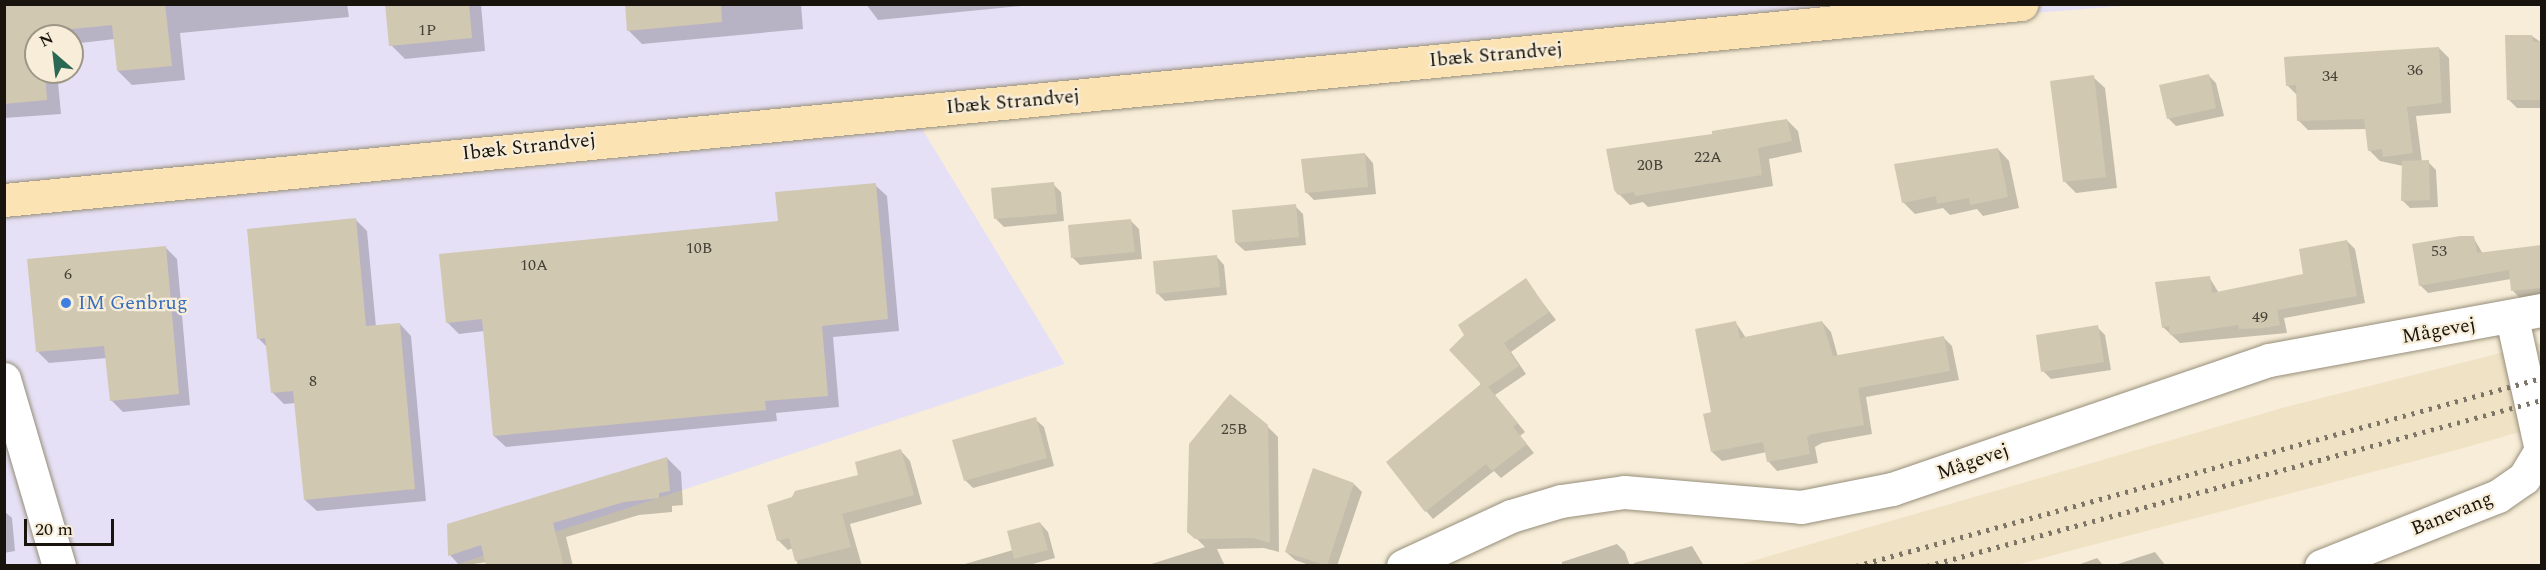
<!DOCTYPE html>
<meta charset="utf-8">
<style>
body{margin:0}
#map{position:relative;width:2546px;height:570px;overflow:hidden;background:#f7edd8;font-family:Spectral,serif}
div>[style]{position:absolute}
.built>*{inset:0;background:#efe2c5}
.industrial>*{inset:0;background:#e6e0f6}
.shadow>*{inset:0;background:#0003}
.building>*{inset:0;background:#d1c8b2}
.roads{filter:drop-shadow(0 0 2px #968e7a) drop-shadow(0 0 2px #968e7a)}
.street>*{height:33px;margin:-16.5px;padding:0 16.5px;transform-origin:16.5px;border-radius:16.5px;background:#fff}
.secondary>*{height:33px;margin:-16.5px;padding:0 16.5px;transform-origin:16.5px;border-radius:16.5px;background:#fce3b4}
.rail>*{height:4.5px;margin-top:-2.25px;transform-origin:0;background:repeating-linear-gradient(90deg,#7c7568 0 3px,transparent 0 9px)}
.dots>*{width:16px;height:16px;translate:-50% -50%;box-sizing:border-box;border:3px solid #f7edd8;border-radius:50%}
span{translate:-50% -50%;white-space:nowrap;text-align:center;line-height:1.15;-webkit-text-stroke:4.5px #f7edd8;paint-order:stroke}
.number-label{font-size:16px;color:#464136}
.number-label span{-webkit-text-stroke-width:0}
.street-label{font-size:20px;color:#18140d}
.shop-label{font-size:20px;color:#366cbe}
.left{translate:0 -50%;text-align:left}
.frame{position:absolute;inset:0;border:6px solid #18140d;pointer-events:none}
.north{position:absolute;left:24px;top:24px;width:60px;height:60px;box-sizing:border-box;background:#f7edd8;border:2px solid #9e9687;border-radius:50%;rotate:332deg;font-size:16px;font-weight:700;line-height:24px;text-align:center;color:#18140d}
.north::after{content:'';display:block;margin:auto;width:21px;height:27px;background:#2b6854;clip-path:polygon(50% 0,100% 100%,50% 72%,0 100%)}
.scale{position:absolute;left:24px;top:519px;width:90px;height:27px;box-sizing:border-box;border:3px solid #18140d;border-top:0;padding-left:8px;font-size:18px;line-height:21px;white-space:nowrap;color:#18140d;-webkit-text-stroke:4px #f7edd8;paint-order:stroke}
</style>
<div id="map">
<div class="built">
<div style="clip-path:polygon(2541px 343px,2541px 426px,2449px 452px,2016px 565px,1735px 566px,2286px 407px)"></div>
</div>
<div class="industrial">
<div style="clip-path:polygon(evenodd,4px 5px,2134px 5px,907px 104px,1065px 364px,452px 566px,5px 565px,4px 5px,36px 36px,72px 36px,72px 72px,36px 72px,36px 36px)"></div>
</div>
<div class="shadow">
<div style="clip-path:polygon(4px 4px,347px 4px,349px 17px,180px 33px,185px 80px,132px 85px,118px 71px,115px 39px,72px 44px,72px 36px,36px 36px,36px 72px,57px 72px,61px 114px,4px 118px)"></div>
<div style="clip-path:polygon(387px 4px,481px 4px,485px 51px,405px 59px,391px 45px)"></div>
<div style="clip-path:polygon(627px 4px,801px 4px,803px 29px,642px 44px,628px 30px)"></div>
<div style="clip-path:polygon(866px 4px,1041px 4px,878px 20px)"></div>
<div style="clip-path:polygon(2532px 36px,2542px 43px,2542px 108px,2517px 108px,2509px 100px)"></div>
<div style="clip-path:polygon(2439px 48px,2449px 58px,2451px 113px,2416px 116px,2422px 162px,2428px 162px,2436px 170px,2438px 207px,2410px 208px,2402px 200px,2403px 166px,2380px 161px,2370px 151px,2367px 129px,2308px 130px,2298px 120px,2298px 96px,2287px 85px)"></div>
<div style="clip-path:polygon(2208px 75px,2216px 83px,2224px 116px,2176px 126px,2168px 118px)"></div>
<div style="clip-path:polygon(2093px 77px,2105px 88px,2117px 188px,2076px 193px,2064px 181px)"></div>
<div style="clip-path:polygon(1787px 120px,1798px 131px,1802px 152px,1769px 159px,1773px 186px,1648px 207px,1643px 202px,1630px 205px,1619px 194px,1714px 136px)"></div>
<div style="clip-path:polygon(1998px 149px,2009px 161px,2019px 208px,1983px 216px,1977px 209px,1950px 215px,1943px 208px,1915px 214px,1903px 202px,1896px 165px)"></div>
<div style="clip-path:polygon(1365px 154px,1373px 163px,1376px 194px,1314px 200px,1306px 192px)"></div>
<div style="clip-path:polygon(1053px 184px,1061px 192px,1064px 221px,1004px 227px,996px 219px)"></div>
<div style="clip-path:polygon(875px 185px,887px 196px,899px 331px,833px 337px,839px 407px,776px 413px,777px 421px,506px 447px,494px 436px,484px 331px,459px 334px,447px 322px,780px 223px)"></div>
<div style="clip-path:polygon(1295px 206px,1303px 214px,1306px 245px,1245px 251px,1236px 243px)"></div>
<div style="clip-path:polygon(356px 220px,367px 231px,376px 327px,400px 324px,411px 336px,426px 501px,317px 511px,305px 500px,296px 403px,284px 404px,272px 392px,268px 348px,259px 339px)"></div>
<div style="clip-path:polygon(1131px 221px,1139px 229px,1142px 259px,1080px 265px,1072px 257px)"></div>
<div style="clip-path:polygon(2473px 237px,2483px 254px,2542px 247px,2542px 297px,2521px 299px,2513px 291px,2511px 279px,2428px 293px,2420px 285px)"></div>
<div style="clip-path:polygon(2347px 241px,2355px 249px,2365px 303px,2284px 318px,2287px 333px,2180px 343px,2163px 327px,2209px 277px,2219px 293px,2305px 275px)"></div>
<div style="clip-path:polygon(165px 247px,177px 259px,190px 405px,123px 412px,111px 400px,107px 358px,49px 363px,38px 352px)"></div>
<div style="clip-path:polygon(1216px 256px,1224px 265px,1227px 295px,1165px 301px,1157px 293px)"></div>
<div style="clip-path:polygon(1525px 280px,1556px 320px,1511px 352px,1526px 374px,1495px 395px,1525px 432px,1520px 436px,1534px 453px,1501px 478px,1494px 471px,1433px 519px,1426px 511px)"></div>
<div style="clip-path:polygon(1822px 322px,1831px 332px,1838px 357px,1943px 337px,1952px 346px,1959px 380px,1866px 397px,1872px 434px,1822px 443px,1815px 447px,1818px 463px,1777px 471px,1768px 461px,1767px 452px,1722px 461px,1712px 452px,1713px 413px,1736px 323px,1746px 338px)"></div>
<div style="clip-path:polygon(2097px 327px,2105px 335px,2111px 370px,2051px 379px,2043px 371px)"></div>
<div style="clip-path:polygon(1035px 419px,1044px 427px,1054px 466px,973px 488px,965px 480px)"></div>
<div style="clip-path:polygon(1267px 426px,1278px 437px,1279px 552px,1264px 548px,1217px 549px,1225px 566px,1145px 566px,1205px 547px,1189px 531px)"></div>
<div style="clip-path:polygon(901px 451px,910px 461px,922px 504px,850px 524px,862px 566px,798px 566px,793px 548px,788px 550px,778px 540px,793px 498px,860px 476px)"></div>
<div style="clip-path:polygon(667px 458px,681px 472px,683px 505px,672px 506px,672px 512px,639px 515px,566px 537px,573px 566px,488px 566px,487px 562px,460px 566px,450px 555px)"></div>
<div style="clip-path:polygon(1354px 484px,1362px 492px,1337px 566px,1312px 566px,1295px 560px,1286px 552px)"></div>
<div style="clip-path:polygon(4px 511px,12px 518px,15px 551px,4px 553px)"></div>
<div style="clip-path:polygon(1040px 523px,1048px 532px,1055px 558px,1025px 566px,958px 566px,1013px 550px)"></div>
<div style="clip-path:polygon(1617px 544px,1625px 552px,1630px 566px,1562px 566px,1562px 562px)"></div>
<div style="clip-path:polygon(1692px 546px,1704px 566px,1634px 566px,1634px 563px)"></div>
<div style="clip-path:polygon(2155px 552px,2166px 566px,2112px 566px)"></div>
<div style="clip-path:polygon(2097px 558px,2104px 566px,2075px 566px)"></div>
</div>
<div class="building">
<div style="clip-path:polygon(4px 4px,165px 4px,172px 66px,117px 71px,112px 25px,42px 32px,42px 36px,36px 36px,36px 72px,45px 72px,47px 100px,4px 104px)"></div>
<div style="clip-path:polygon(385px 4px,469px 4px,472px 38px,389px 46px)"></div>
<div style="clip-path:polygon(625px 4px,721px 4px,722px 22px,627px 31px)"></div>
<div style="clip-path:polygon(2505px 35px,2532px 35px,2533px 42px,2541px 42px,2541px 100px,2507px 100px)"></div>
<div style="clip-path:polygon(2439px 47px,2442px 103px,2407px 107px,2413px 153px,2383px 157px,2382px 149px,2368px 151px,2364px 119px,2297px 121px,2296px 85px,2286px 86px,2284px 57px)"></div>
<div style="clip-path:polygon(2209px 74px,2216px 108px,2167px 119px,2159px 85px)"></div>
<div style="clip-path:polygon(2094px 75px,2106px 177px,2063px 182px,2050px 81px)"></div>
<div style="clip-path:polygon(1787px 119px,1792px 141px,1758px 148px,1762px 175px,1635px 196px,1634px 192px,1618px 195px,1614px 190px,1606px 149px,1712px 134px,1712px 131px)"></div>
<div style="clip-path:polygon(1998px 148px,2008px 197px,1970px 205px,1969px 198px,1937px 204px,1936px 196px,1902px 203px,1894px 164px)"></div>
<div style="clip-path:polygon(1365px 153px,1368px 187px,1305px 193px,1301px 159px)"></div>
<div style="clip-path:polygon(2429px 160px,2430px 200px,2401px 201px,2402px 161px)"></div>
<div style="clip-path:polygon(1054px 182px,1057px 214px,994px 219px,991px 188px)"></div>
<div style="clip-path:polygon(876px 183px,888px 319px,822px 326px,828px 396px,765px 401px,766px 410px,493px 436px,482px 319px,446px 323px,439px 254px,778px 221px,775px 192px)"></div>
<div style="clip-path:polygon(1296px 204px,1299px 237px,1235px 243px,1232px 210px)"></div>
<div style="clip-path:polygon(356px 218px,366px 326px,400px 323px,415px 489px,304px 500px,293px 391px,271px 393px,265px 338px,257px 339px,247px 229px)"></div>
<div style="clip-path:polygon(1131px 219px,1135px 252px,1071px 258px,1068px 225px)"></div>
<div style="clip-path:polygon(2460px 236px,2474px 236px,2477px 253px,2541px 245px,2541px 288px,2511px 291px,2509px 270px,2419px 286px,2412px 244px)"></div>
<div style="clip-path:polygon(2347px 240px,2357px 296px,2277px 310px,2280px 325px,2263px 328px,2239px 329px,2238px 325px,2170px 335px,2169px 326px,2162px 328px,2155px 282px,2210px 276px,2212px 293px,2303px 274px,2299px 249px)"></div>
<div style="clip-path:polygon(166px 246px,179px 394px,110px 401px,104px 346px,36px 352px,27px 259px)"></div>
<div style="clip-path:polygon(1217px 255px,1220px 287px,1156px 294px,1153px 261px)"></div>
<div style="clip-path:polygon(1526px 278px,1549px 312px,1504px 343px,1519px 366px,1488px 387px,1518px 423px,1513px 427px,1527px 444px,1492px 471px,1486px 464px,1425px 512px,1386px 462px,1481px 384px,1449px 350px,1464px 335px,1458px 325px)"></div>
<div style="clip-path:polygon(1736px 321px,1740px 338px,1822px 321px,1833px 356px,1944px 336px,1950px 371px,1858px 388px,1864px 425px,1812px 434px,1807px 437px,1810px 454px,1767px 462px,1763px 442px,1711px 452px,1703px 414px,1711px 412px,1695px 329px)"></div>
<div style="clip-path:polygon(2098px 325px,2104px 362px,2041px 372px,2036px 335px)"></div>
<div style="clip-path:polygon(1230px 394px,1268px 425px,1270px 543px,1253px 538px,1195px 539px,1187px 532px,1189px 444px)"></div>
<div style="clip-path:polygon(1036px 417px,1047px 458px,964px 481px,952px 440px)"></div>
<div style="clip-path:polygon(901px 449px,914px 495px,842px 514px,851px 547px,795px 561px,789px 538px,777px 541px,767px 505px,792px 497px,795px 491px,858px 475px,855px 462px)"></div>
<div style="clip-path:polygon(667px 457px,670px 491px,659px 493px,659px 498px,624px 502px,553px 523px,564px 566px,486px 566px,481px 545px,448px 556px,447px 524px)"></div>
<div style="clip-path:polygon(1313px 468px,1354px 483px,1327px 566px,1285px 552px)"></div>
<div style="clip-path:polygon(1040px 522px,1048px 550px,1014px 559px,1007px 531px)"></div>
</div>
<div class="roads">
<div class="street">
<div style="left:4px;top:379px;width:195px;rotate:73.6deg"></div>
<div style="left:1403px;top:566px;width:119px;rotate:-24.8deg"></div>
<div style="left:1511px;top:516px;width:52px;rotate:-16.7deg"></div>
<div style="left:1561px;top:501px;width:64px;rotate:-8.1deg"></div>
<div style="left:1624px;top:492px;width:178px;rotate:4.8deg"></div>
<div style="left:1801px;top:507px;width:93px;rotate:-11.2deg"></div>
<div style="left:1892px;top:489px;width:398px;rotate:-18.9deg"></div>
<div style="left:2269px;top:360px;width:278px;rotate:-10.4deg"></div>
<div style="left:2321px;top:566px;width:190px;rotate:-21.6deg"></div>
<div style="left:2498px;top:496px;width:32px;rotate:-35deg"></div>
<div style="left:2524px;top:478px;width:33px;rotate:-59deg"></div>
<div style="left:2541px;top:450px;width:135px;rotate:-102.4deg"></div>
</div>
<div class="secondary">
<div style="left:4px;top:200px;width:2027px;rotate:-5.55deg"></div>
</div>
</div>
<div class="rail">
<div style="left:1856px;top:566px;width:711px;rotate:-15.33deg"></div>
<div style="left:1927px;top:566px;width:637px;rotate:-15.11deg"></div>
</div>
<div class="dots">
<div style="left:66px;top:303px;background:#3f7fe0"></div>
</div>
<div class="number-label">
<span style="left:427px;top:30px">1P</span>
<span style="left:2415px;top:70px">36</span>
<span style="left:2330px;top:76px">34</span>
<span style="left:1708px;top:157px">22A</span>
<span style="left:1650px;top:165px">20B</span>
<span style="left:699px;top:248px">10B</span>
<span style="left:2439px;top:251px">53</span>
<span style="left:534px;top:265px">10A</span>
<span style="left:68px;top:274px">6</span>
<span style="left:2260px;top:317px">49</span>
<span style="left:313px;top:381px">8</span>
<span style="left:1234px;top:429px">25B</span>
</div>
<div class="street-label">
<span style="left:1496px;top:55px;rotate:-5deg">Ibæk Strandvej</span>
<span style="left:1013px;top:102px;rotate:-5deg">Ibæk Strandvej</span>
<span style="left:529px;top:147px;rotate:-6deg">Ibæk Strandvej</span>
<span style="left:2439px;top:331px;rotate:-10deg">Mågevej</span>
<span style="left:1973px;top:462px;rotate:-19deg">Mågevej</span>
<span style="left:2452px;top:514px;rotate:-22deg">Banevang</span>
</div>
<div class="shop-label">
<span class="left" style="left:78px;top:303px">IM Genbrug</span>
</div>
<div class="frame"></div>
<div class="north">N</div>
<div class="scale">20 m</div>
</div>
